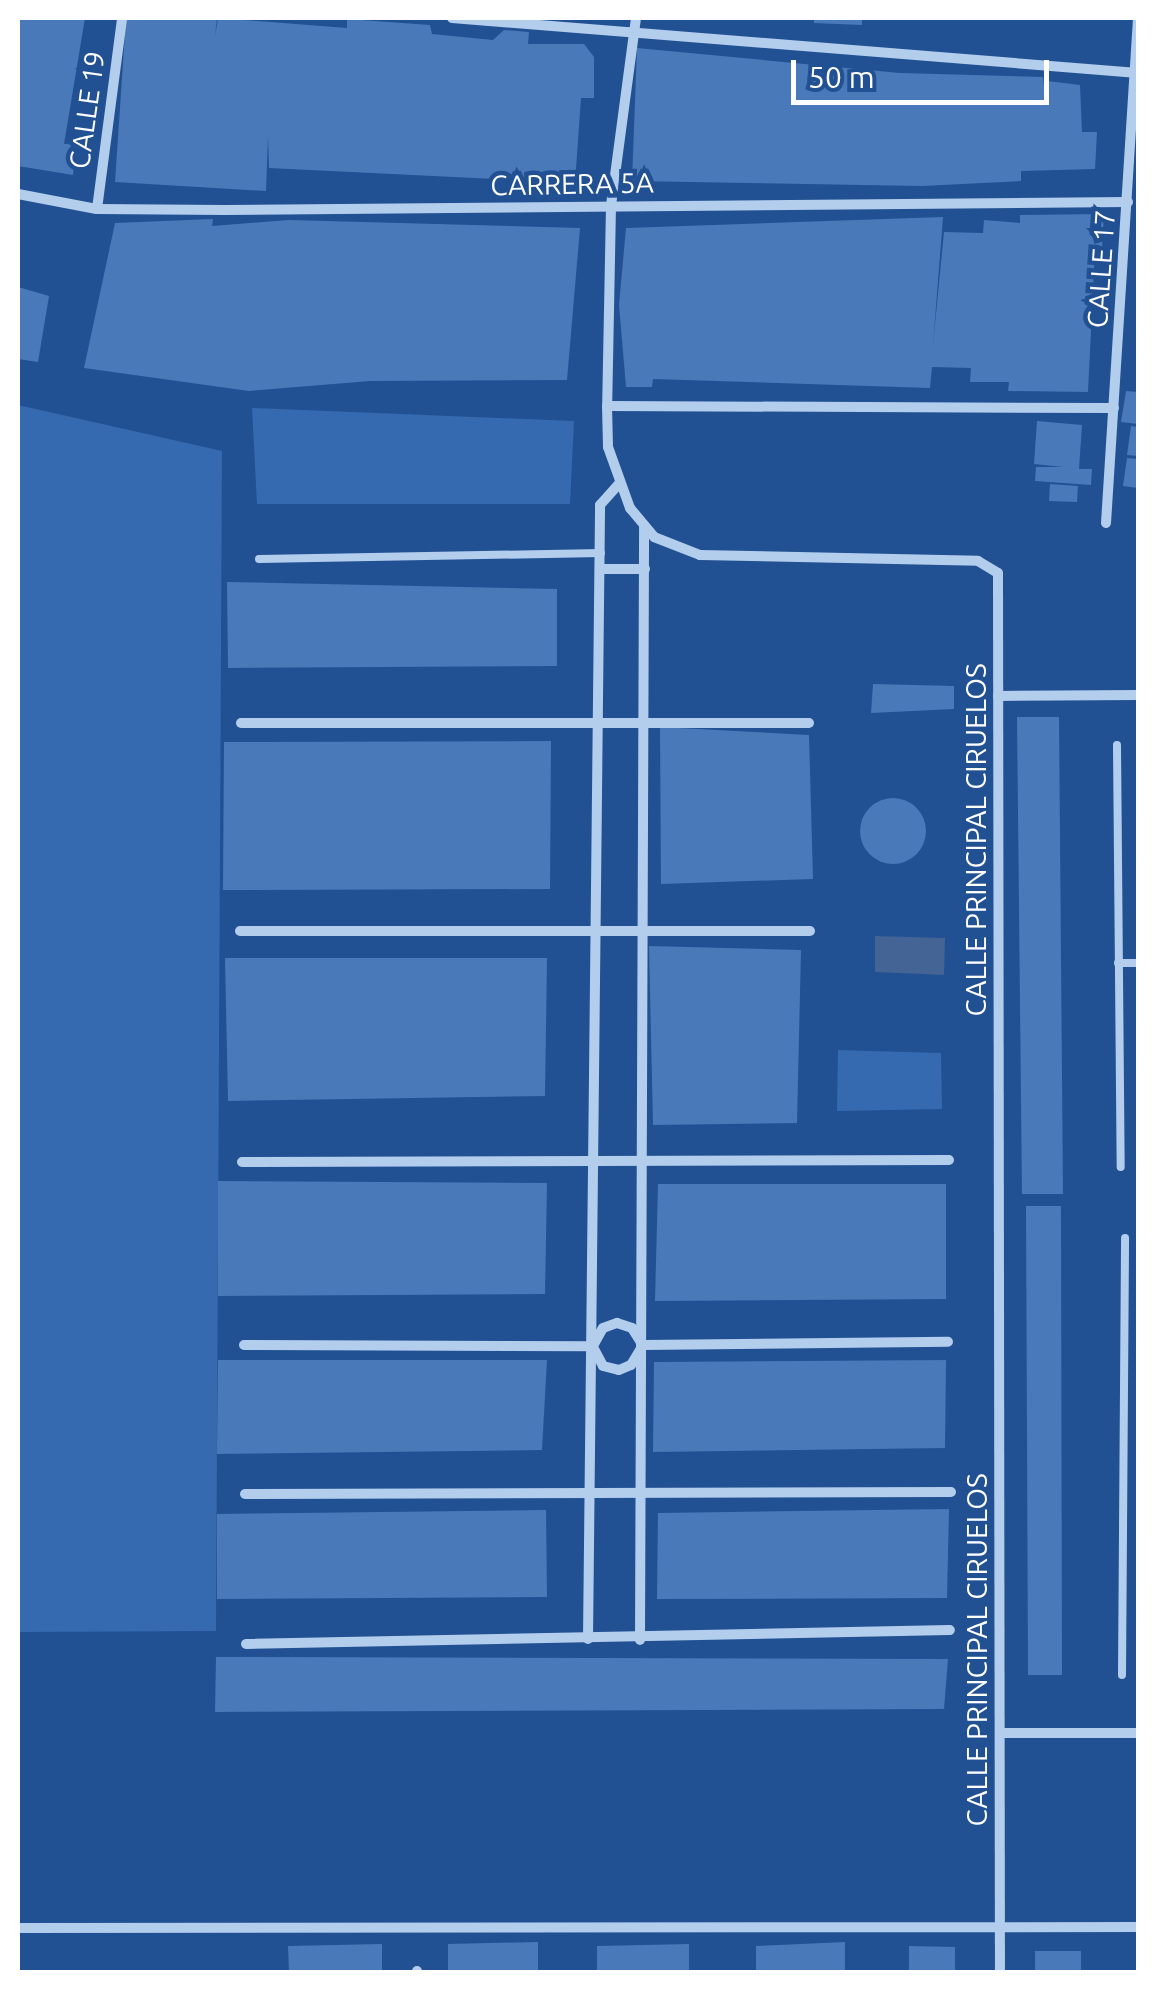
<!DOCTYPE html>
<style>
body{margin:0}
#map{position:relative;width:1156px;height:1990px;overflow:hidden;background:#215193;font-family:Ubuntu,sans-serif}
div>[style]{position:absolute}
.green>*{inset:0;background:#356ab0}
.water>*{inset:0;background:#436494}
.building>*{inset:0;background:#4a79b9}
.round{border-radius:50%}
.lane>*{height:8px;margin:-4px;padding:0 4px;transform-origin:4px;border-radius:4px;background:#b3cded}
.street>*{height:10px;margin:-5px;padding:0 5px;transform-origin:5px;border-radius:5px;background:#b3cded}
span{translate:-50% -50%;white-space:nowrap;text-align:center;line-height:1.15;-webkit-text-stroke:9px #215193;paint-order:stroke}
.street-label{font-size:28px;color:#fff}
.frame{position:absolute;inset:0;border:20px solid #fff;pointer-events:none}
.scale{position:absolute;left:791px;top:60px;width:258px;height:45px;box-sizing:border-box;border:5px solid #fff;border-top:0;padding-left:12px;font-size:30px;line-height:35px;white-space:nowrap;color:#fff;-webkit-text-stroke:8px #215193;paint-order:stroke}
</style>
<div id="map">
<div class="green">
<div style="clip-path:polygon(18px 405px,222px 451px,216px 1631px,18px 1632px)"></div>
<div style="clip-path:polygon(252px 408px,574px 421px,570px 504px,257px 504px)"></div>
<div style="clip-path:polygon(838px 1050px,941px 1053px,942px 1109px,837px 1111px)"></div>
</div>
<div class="water">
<div style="clip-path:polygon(875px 936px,945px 938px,944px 975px,875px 972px)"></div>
</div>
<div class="building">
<div style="clip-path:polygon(18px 18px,85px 18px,64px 144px,77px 143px,73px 175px,18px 166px)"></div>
<div style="clip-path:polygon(126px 18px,217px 18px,215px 37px,218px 18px,347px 28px,347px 19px,430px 25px,432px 34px,493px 40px,504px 30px,529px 32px,528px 44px,584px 44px,594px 57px,594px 98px,581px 98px,575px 183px,269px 168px,268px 136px,266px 191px,115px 182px)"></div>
<div style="clip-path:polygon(814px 18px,862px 18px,862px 25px,814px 23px)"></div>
<div style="clip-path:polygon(637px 48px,900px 73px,1043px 77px,1046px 104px,1047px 81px,1080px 85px,1082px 132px,1097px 132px,1095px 169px,1021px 171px,1021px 181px,922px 186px,632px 181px)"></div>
<div style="clip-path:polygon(1104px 214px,1102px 249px,1095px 249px,1088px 392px,1008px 391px,1009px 382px,970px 382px,971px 368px,932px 367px,930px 388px,653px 379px,652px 387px,626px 387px,619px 305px,626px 228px,943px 217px,933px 345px,944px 232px,983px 233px,984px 220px,1020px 223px,1020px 215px)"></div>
<div style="clip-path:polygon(213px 219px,212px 226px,289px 220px,580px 228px,567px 380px,370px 381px,249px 391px,84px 368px,115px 223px)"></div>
<div style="clip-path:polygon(18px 287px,49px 296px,38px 362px,18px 359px)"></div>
<div style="clip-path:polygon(1126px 391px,1138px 392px,1138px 424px,1121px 422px)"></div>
<div style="clip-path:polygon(1037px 421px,1082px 425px,1079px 469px,1092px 469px,1091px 485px,1035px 481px,1036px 467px,1063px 467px,1034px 464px)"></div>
<div style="clip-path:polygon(1131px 426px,1138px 427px,1138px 456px,1127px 455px)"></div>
<div style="clip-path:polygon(1127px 458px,1138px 459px,1138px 488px,1123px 486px)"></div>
<div style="clip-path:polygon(1050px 484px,1078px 486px,1077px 502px,1049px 501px)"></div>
<div style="clip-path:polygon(227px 582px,557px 589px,557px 666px,228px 668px)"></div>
<div style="clip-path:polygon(873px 684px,954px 686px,954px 709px,871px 713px)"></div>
<div style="clip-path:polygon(1017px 717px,1059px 717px,1063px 1194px,1022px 1194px)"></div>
<div style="clip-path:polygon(660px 727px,809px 735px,813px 879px,661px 884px)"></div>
<div style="clip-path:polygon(551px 741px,550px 889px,223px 890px,224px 742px)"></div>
<div class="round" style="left:860px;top:798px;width:66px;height:66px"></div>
<div style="clip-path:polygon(649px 946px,801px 950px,797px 1123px,653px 1125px)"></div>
<div style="clip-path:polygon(225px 958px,547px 958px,545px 1096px,228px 1101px)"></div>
<div style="clip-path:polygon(218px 1181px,547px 1183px,545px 1294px,218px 1296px)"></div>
<div style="clip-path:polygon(658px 1184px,946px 1184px,946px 1299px,655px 1301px)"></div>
<div style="clip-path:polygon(1026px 1206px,1061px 1206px,1062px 1675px,1028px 1675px)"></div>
<div style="clip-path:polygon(218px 1360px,547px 1360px,542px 1450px,217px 1454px)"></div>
<div style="clip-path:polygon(946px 1360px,945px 1448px,653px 1452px,654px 1362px)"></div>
<div style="clip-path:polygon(949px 1509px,947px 1598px,657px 1599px,658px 1513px)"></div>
<div style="clip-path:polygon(546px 1510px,547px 1597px,217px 1599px,217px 1514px)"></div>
<div style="clip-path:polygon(216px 1657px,948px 1659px,944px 1709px,215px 1712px)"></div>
<div style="clip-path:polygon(538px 1942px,538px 1972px,448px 1972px,448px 1944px)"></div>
<div style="clip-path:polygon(845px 1942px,845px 1972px,756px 1972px,756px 1946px)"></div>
<div style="clip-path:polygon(382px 1944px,382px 1972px,289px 1972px,288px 1946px)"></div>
<div style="clip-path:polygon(689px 1944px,689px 1972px,597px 1972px,597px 1946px)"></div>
<div style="clip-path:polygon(909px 1946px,955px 1947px,955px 1972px,909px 1972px)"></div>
<div style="clip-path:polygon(1035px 1951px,1081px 1951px,1081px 1972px,1035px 1972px)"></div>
</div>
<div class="lane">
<div style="left:259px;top:559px;width:342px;rotate:-1deg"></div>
<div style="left:1117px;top:745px;width:422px;rotate:89.5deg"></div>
<div style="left:1118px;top:963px;width:20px"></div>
<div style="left:1122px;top:1675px;width:437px;rotate:-89.6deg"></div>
</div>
<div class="street">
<div style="left:452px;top:18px;width:688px;rotate:4.58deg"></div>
<div style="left:636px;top:18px;width:190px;rotate:97.6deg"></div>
<div style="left:611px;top:206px;width:200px;rotate:91.1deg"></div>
<div style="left:607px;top:406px;width:41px;rotate:88.6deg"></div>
<div style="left:608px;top:447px;width:65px;rotate:70.2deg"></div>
<div style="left:630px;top:508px;width:38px;rotate:50deg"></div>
<div style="left:654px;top:537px;width:49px;rotate:21.4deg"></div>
<div style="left:700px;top:555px;width:278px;rotate:1.2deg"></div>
<div style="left:978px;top:561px;width:23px;rotate:31deg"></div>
<div style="left:998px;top:573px;width:1399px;rotate:89.92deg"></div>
<div style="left:18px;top:194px;width:80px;rotate:10.8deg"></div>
<div style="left:97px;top:209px;width:128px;rotate:0.4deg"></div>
<div style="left:225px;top:210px;width:903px;rotate:-0.51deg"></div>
<div style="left:97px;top:209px;width:193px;rotate:-82.5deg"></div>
<div style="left:607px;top:406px;width:507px;rotate:0.23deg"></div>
<div style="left:1106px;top:523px;width:506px;rotate:-86.37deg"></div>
<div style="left:602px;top:569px;width:43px"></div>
<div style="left:998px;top:696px;width:140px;rotate:-0.4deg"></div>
<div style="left:241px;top:723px;width:568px"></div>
<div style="left:240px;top:931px;width:570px"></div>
<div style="left:242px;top:1162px;width:707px;rotate:-0.16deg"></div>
<div style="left:594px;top:1344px;width:18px;rotate:-61deg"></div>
<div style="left:603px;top:1328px;width:15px;rotate:-20deg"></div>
<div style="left:617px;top:1323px;width:16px;rotate:18deg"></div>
<div style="left:632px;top:1328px;width:19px;rotate:58deg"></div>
<div style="left:244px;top:1345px;width:348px;rotate:0.2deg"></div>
<div style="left:643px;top:1345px;width:305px;rotate:-0.6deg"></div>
<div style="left:593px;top:1347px;width:21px;rotate:62deg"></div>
<div style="left:603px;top:1366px;width:16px;rotate:14deg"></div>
<div style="left:619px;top:1370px;width:13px;rotate:-23deg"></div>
<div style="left:631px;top:1365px;width:23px;rotate:-59deg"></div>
<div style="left:245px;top:1494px;width:706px;rotate:-0.16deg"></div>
<div style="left:588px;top:1639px;width:1134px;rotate:-89.39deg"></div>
<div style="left:600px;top:505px;width:30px;rotate:-48deg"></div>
<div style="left:640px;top:1640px;width:1114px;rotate:-89.79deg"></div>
<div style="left:246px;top:1644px;width:704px;rotate:-1.14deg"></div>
<div style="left:1000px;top:1733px;width:138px"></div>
<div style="left:18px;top:1928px;width:1120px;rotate:-0.05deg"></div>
<div style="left:417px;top:1971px;width:1px;rotate:90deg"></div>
</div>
<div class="street-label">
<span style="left:87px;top:110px;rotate:-82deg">CALLE 19</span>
<span style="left:572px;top:184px;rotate:-1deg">CARRERA 5A</span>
<span style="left:1101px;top:269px;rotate:-86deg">CALLE 17</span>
<span style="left:976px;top:840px;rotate:-90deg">CALLE PRINCIPAL CIRUELOS</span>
<span style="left:977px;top:1650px;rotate:-90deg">CALLE PRINCIPAL CIRUELOS</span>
</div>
<div class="frame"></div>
<div class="scale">50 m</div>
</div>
